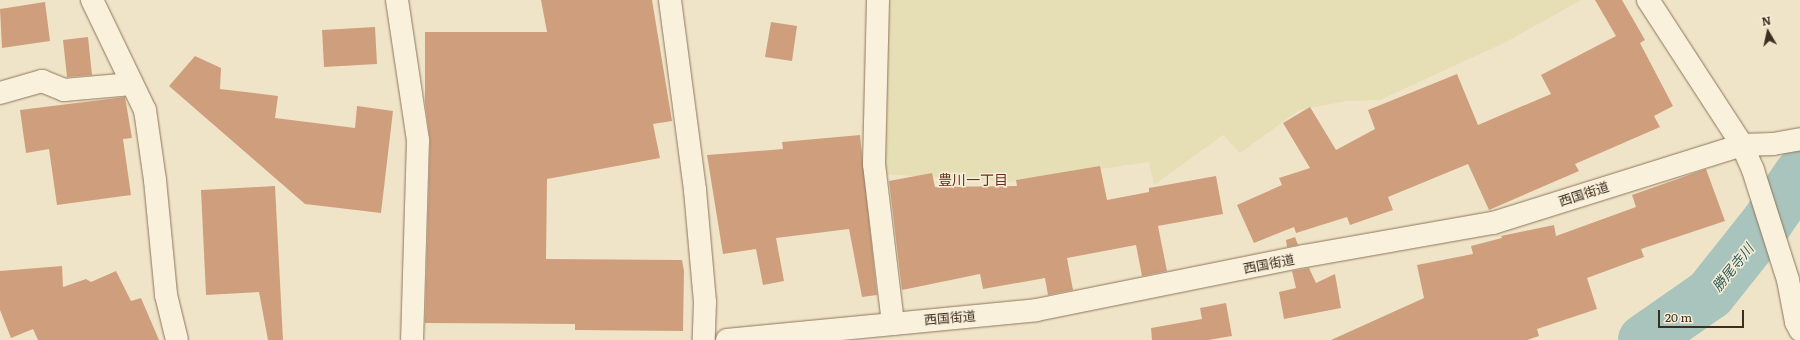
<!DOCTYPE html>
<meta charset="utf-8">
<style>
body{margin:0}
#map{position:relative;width:1800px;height:340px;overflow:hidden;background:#f0e4c8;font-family:Literata,"Noto Sans JP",serif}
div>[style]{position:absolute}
.farmland>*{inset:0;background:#e6deb5}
.river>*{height:52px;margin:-26px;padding:0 26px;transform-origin:26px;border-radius:26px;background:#a9c4bc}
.building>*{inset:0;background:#cf9f7d}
.roads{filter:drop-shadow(0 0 1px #8d765c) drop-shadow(0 0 1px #8d765c)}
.street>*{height:22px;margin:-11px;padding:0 11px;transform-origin:11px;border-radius:11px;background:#faf1dc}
.secondary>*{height:22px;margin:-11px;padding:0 11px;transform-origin:11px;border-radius:11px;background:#faf1dc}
span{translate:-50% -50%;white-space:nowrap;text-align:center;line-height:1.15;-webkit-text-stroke:3px #f7eed8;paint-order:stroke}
.street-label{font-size:13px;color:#3d2e20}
.neighbourhood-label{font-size:14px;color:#6b2e1e}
.water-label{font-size:14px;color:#2f5d5a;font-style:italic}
.north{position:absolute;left:1748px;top:12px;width:40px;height:40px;-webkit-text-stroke:3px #f7eed8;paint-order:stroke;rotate:351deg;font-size:11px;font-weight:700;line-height:16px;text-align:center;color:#3d2e20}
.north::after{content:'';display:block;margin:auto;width:14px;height:18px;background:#3d2e20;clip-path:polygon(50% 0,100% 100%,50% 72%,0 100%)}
.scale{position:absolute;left:1658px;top:310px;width:86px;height:18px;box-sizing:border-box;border:2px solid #3d2e20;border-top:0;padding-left:5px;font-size:12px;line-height:14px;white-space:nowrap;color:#3d2e20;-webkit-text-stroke:3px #f7eed8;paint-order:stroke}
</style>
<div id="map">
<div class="farmland">
<div style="clip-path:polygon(883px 0,1581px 0,1506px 42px,1380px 100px,1347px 101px,1299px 110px,1240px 153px,1223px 135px,1154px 185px,1149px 162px,1010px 182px,882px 174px)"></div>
</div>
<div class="river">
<div style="left:1644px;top:340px;width:80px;rotate:-34.9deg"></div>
<div style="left:1710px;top:294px;width:93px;rotate:-51.5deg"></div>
<div style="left:1768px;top:221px;width:57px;rotate:-55.8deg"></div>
</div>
<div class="building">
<div style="clip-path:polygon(541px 0,652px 0,672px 121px,653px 124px,660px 158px,547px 179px,546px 259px,682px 260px,684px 271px,683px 331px,575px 330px,575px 324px,425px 323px,430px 140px,425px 102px,425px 32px,547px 32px)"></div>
<div style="clip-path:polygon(1595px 0,1622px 0,1645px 40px,1640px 43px,1673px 106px,1654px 116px,1660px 127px,1575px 164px,1579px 171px,1489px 210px,1468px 164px,1388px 197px,1393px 210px,1350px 225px,1347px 217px,1296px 233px,1294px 227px,1254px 243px,1237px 205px,1282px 185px,1279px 178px,1310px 168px,1283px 123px,1310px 107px,1336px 150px,1375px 129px,1368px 110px,1457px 74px,1478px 125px,1551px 94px,1541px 75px,1616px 36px)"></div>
<div style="clip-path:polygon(45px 2px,50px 41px,2px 48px,0 9px)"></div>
<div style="clip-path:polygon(771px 22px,797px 26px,792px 61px,765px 57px)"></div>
<div style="clip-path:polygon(375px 27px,377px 64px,324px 67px,322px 30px)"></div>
<div style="clip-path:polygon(88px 37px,92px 75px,67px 77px,63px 40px)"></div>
<div style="clip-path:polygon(195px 56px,221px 68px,220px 89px,278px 96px,275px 118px,355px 128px,357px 106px,393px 111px,381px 213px,305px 204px,169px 86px)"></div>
<div style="clip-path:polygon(125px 97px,132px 138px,123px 139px,131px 195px,57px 205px,49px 149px,26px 153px,20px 110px)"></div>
<div style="clip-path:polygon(860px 135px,877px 295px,862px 297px,849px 229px,776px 238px,784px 281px,763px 285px,756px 249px,723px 254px,707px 155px,783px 149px,782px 142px)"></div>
<div style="clip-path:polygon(1100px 166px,1107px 200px,1149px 192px,1149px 188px,1216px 176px,1223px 214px,1158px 226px,1167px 271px,1142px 276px,1136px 245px,1067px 258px,1073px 290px,1048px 295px,1045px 278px,983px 289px,980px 274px,902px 290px,889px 181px,932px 173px,935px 187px,1017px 186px,1016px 180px)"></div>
<div style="clip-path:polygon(1706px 169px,1725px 221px,1641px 249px,1644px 257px,1587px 278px,1597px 309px,1537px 329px,1539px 336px,1527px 340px,1331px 340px,1424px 298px,1417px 265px,1473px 254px,1471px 246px,1502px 238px,1501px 236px,1554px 225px,1556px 236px,1636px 207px,1632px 195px)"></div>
<div style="clip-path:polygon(275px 186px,283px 340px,268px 340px,259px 292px,206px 295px,201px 190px)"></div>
<div style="clip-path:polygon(1295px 237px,1298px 245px,1287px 247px,1286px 240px)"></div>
<div style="clip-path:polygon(62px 266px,63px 287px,86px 279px,91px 282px,116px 271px,131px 301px,141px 298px,159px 340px,38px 340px,33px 329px,11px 338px,0 310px,0 271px)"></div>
<div style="clip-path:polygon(1309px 268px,1316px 283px,1335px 274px,1341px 308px,1284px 319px,1279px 292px,1296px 288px,1292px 271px)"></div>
<div style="clip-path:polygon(1226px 303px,1232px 336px,1208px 340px,1152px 340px,1151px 328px,1202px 319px,1200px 308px)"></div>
</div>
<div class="roads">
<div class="street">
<div style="left:92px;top:0;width:122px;rotate:64.3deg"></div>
<div style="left:145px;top:110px;width:71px;rotate:81.9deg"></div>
<div style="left:155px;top:180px;width:116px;rotate:84.5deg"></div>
<div style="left:166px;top:295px;width:46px;rotate:76.3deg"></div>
<div style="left:397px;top:0;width:142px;rotate:81.5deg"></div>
<div style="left:418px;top:140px;width:200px;rotate:91.7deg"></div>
<div style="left:878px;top:0;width:164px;rotate:91.4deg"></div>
<div style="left:874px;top:164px;width:161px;rotate:83.2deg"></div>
<div style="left:1648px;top:0;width:173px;rotate:57deg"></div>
<div style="left:1742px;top:145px;width:27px;rotate:66deg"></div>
<div style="left:1753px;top:170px;width:115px;rotate:72.3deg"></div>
<div style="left:1788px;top:280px;width:43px;rotate:79.2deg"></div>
<div style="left:1796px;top:322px;width:9px;rotate:63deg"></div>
<div style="left:0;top:93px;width:44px;rotate:-15.9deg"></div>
<div style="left:42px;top:81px;width:24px;rotate:22deg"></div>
<div style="left:64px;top:90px;width:68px;rotate:-5deg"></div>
<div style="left:727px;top:340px;width:310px;rotate:-5.5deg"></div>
<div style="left:1036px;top:310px;width:274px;rotate:-11.4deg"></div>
<div style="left:1305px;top:256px;width:191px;rotate:-10deg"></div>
<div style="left:1493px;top:223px;width:261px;rotate:-17.4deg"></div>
<div style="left:1742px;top:145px;width:31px;rotate:-2deg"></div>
<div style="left:1773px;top:144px;width:27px;rotate:-10deg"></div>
</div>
<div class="secondary">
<div style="left:670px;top:0;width:192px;rotate:82.5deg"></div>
<div style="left:695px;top:190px;width:112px;rotate:84.9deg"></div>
<div style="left:705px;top:302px;width:38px;rotate:92deg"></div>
</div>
</div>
<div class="street-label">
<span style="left:1584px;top:194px;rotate:-18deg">西国街道</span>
<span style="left:1269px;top:264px;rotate:-11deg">西国街道</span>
<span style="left:950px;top:318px;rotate:-5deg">西国街道</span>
</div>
<div class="neighbourhood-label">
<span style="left:973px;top:179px">豊川一丁目</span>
</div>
<div class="water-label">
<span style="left:1732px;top:267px;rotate:-51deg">勝尾寺川</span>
</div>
<div class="north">N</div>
<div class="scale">20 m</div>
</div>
